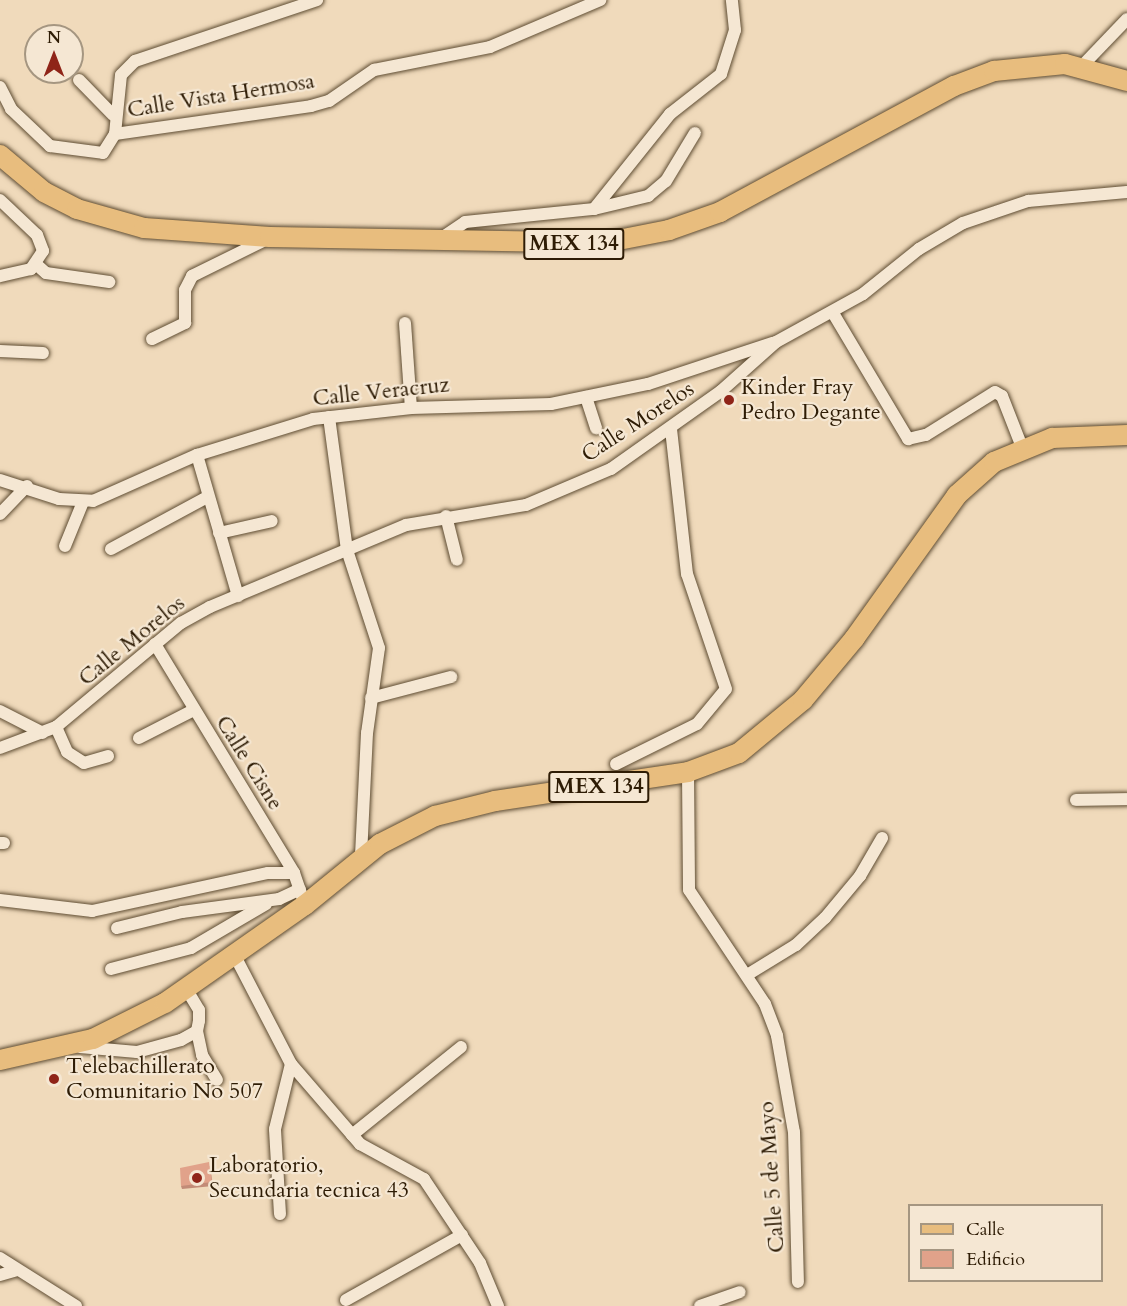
<!DOCTYPE html>
<style>
body{margin:0}
#map{position:relative;width:1127px;height:1306px;overflow:hidden;background:#f0dabb;font-family:Cardo,serif}
div>[style]{position:absolute}
.roads{filter:drop-shadow(0 0 2px #5e4c32) drop-shadow(0 0 2px #5e4c32)}
.street>*{height:12px;margin:-6px;padding:0 6px;transform-origin:6px;border-radius:6px;background:#f5e7d3}
.primary>*{height:20px;margin:-10px;padding:0 10px;transform-origin:10px;border-radius:10px;background:#e8bd7e}
.wall>*{inset:0;background:#c28b77}
.building>*{inset:0;background:#e1a28a}
.dots>*{width:16px;height:16px;translate:-50% -50%;box-sizing:border-box;border:3px solid #f5e7d3;border-radius:50%}
span{translate:-50% -50%;white-space:nowrap;text-align:center;line-height:1.15;-webkit-text-stroke:4.5px #f5e7d3;paint-order:stroke}
.shield-label span{padding:2px 4px;background:#f5e7d3;border:2px solid;border-radius:4px;-webkit-text-stroke-width:0}
.shield-label{font-size:21px;color:#2e1c05;font-weight:700}
.street-label{font-size:22px;color:#2e1c05}
.poi-label{font-size:22px;color:#2e1c05}
.left{translate:0 -50%;text-align:left}
.legend{position:absolute;left:908px;top:1204px;width:195px;height:78px;box-sizing:border-box;background:#f5e7d3;border:2px solid #a59681;margin:0;padding:8px 10px;list-style:none;font-size:18px;color:#2e1c05}
.legend li{display:flex;align-items:center;gap:12px;height:30px}
.legend b{width:30px;border:2px solid #a59681}
.north{position:absolute;left:24px;top:24px;width:60px;height:60px;box-sizing:border-box;background:#f5e7d3;border:2px solid #a59681;border-radius:50%;rotate:0deg;font-size:16px;font-weight:700;line-height:24px;text-align:center;color:#2e1c05}
.north::after{content:'';display:block;margin:auto;width:21px;height:27px;background:#8f2418;clip-path:polygon(50% 0,100% 100%,50% 72%,0 100%)}
</style>
<div id="map">
<div class="roads">
<div class="street">
<div style="left:1082px;top:66px;width:65px;rotate:-46.2deg"></div>
<div style="left:79px;top:80px;width:49px;rotate:45.8deg"></div>
<div style="left:0;top:87px;width:25px;rotate:63deg"></div>
<div style="left:11px;top:109px;width:54px;rotate:43.5deg"></div>
<div style="left:50px;top:146px;width:53px;rotate:7.5deg"></div>
<div style="left:103px;top:153px;width:22px;rotate:-58deg"></div>
<div style="left:115px;top:134px;width:198px;rotate:-8.1deg"></div>
<div style="left:311px;top:106px;width:19px;rotate:-16deg"></div>
<div style="left:329px;top:101px;width:55px;rotate:-34.6deg"></div>
<div style="left:374px;top:70px;width:118px;rotate:-11.2deg"></div>
<div style="left:490px;top:47px;width:120px;rotate:-23.1deg"></div>
<div style="left:115px;top:134px;width:59px;rotate:-84.2deg"></div>
<div style="left:121px;top:75px;width:20px;rotate:-45deg"></div>
<div style="left:135px;top:61px;width:192px;rotate:-18.5deg"></div>
<div style="left:0;top:200px;width:51px;rotate:43.4deg"></div>
<div style="left:37px;top:235px;width:17px;rotate:69deg"></div>
<div style="left:43px;top:251px;width:22px;rotate:124deg"></div>
<div style="left:31px;top:269px;width:32px;rotate:167deg"></div>
<div style="left:594px;top:209px;width:122px;rotate:-51.3deg"></div>
<div style="left:670px;top:114px;width:65px;rotate:-38.1deg"></div>
<div style="left:721px;top:74px;width:46px;rotate:-72.3deg"></div>
<div style="left:735px;top:30px;width:30px;rotate:-96deg"></div>
<div style="left:440px;top:239px;width:30px;rotate:-34deg"></div>
<div style="left:465px;top:222px;width:130px;rotate:-5.8deg"></div>
<div style="left:594px;top:209px;width:56px;rotate:-13.5deg"></div>
<div style="left:648px;top:196px;width:23px;rotate:-40deg"></div>
<div style="left:666px;top:181px;width:56px;rotate:-58.9deg"></div>
<div style="left:37px;top:265px;width:12px;rotate:42deg"></div>
<div style="left:46px;top:273px;width:64px;rotate:8.1deg"></div>
<div style="left:833px;top:313px;width:147px;rotate:59.2deg"></div>
<div style="left:908px;top:439px;width:18px;rotate:-13deg"></div>
<div style="left:926px;top:435px;width:81px;rotate:-31.9deg"></div>
<div style="left:995px;top:392px;width:8px;rotate:30deg"></div>
<div style="left:1002px;top:396px;width:55px;rotate:68.6deg"></div>
<div style="left:405px;top:323px;width:85px;rotate:86deg"></div>
<div style="left:152px;top:339px;width:37px;rotate:-26deg"></div>
<div style="left:185px;top:323px;width:33px;rotate:-90deg"></div>
<div style="left:185px;top:290px;width:16px;rotate:-63deg"></div>
<div style="left:192px;top:276px;width:84px;rotate:-26.3deg"></div>
<div style="left:0;top:351px;width:43px;rotate:2.7deg"></div>
<div style="left:586px;top:397px;width:33px;rotate:72deg"></div>
<div style="left:329px;top:417px;width:134px;rotate:82.3deg"></div>
<div style="left:347px;top:550px;width:103px;rotate:71.9deg"></div>
<div style="left:379px;top:648px;width:86px;rotate:98deg"></div>
<div style="left:367px;top:733px;width:124px;rotate:92.8deg"></div>
<div style="left:197px;top:455px;width:147px;rotate:73.8deg"></div>
<div style="left:0;top:480px;width:62px;rotate:17.9deg"></div>
<div style="left:59px;top:499px;width:34px;rotate:3deg"></div>
<div style="left:93px;top:501px;width:114px;rotate:-23.9deg"></div>
<div style="left:197px;top:455px;width:121px;rotate:-17.2deg"></div>
<div style="left:313px;top:419px;width:99px;rotate:-6.4deg"></div>
<div style="left:411px;top:408px;width:140px;rotate:-1.6deg"></div>
<div style="left:551px;top:404px;width:99px;rotate:-11.7deg"></div>
<div style="left:648px;top:384px;width:131px;rotate:-18.3deg"></div>
<div style="left:0;top:514px;width:39px;rotate:-46deg"></div>
<div style="left:446px;top:516px;width:45px;rotate:76deg"></div>
<div style="left:219px;top:533px;width:54px;rotate:-12.8deg"></div>
<div style="left:65px;top:546px;width:48px;rotate:-67.8deg"></div>
<div style="left:111px;top:549px;width:109px;rotate:-28.4deg"></div>
<div style="left:155px;top:644px;width:268px;rotate:58.7deg"></div>
<div style="left:294px;top:873px;width:34px;rotate:71deg"></div>
<div style="left:371px;top:698px;width:83px;rotate:-14.7deg"></div>
<div style="left:0;top:711px;width:48px;rotate:27.1deg"></div>
<div style="left:56px;top:727px;width:27px;rotate:66deg"></div>
<div style="left:67px;top:752px;width:20px;rotate:33deg"></div>
<div style="left:84px;top:763px;width:25px;rotate:-16deg"></div>
<div style="left:139px;top:738px;width:59px;rotate:-27deg"></div>
<div style="left:0;top:748px;width:60px;rotate:-20.6deg"></div>
<div style="left:56px;top:727px;width:163px;rotate:-39.8deg"></div>
<div style="left:181px;top:623px;width:33px;rotate:-29deg"></div>
<div style="left:210px;top:607px;width:212px;rotate:-22.7deg"></div>
<div style="left:406px;top:525px;width:122px;rotate:-9.5deg"></div>
<div style="left:526px;top:505px;width:92px;rotate:-23deg"></div>
<div style="left:611px;top:469px;width:135px;rotate:-35.3deg"></div>
<div style="left:721px;top:391px;width:74px;rotate:-41.7deg"></div>
<div style="left:776px;top:342px;width:99px;rotate:-28.9deg"></div>
<div style="left:863px;top:294px;width:72px;rotate:-38.8deg"></div>
<div style="left:919px;top:249px;width:51px;rotate:-30.6deg"></div>
<div style="left:963px;top:223px;width:69px;rotate:-18.7deg"></div>
<div style="left:1028px;top:201px;width:99px;rotate:-5.2deg"></div>
<div style="left:616px;top:764px;width:90px;rotate:-26.3deg"></div>
<div style="left:697px;top:724px;width:45px;rotate:-50.4deg"></div>
<div style="left:726px;top:689px;width:121px;rotate:-108.7deg"></div>
<div style="left:687px;top:574px;width:146px;rotate:-96.3deg"></div>
<div style="left:688px;top:772px;width:118px;rotate:89.5deg"></div>
<div style="left:689px;top:890px;width:137px;rotate:56.3deg"></div>
<div style="left:765px;top:1004px;width:34px;rotate:69deg"></div>
<div style="left:777px;top:1036px;width:97px;rotate:80deg"></div>
<div style="left:794px;top:1132px;width:150px;rotate:88.5deg"></div>
<div style="left:1076px;top:800px;width:51px;rotate:-1.1deg"></div>
<div style="left:0;top:843px;width:4px"></div>
<div style="left:0;top:900px;width:93px;rotate:6.8deg"></div>
<div style="left:92px;top:911px;width:180px;rotate:-12.2deg"></div>
<div style="left:268px;top:873px;width:26px"></div>
<div style="left:117px;top:928px;width:67px;rotate:-13.8deg"></div>
<div style="left:182px;top:912px;width:98px;rotate:-7.6deg"></div>
<div style="left:279px;top:899px;width:23px;rotate:-25deg"></div>
<div style="left:235px;top:956px;width:122px;rotate:62.6deg"></div>
<div style="left:291px;top:1064px;width:106px;rotate:49.2deg"></div>
<div style="left:360px;top:1144px;width:73px;rotate:28.7deg"></div>
<div style="left:424px;top:1179px;width:101px;rotate:56.3deg"></div>
<div style="left:480px;top:1263px;width:47px;rotate:67.3deg"></div>
<div style="left:111px;top:969px;width:83px;rotate:-14.7deg"></div>
<div style="left:191px;top:948px;width:87px;rotate:-30.4deg"></div>
<div style="left:747px;top:975px;width:57px;rotate:-31.5deg"></div>
<div style="left:796px;top:945px;width:40px;rotate:-43deg"></div>
<div style="left:825px;top:918px;width:55px;rotate:-50.2deg"></div>
<div style="left:860px;top:876px;width:44px;rotate:-59.9deg"></div>
<div style="left:197px;top:1031px;width:25px;rotate:78deg"></div>
<div style="left:202px;top:1055px;width:29px;rotate:59deg"></div>
<div style="left:80px;top:1047px;width:57px;rotate:5deg"></div>
<div style="left:137px;top:1052px;width:46px;rotate:-15.3deg"></div>
<div style="left:181px;top:1040px;width:18px;rotate:-29deg"></div>
<div style="left:197px;top:1031px;width:10px;rotate:-79deg"></div>
<div style="left:199px;top:1021px;width:11px;rotate:-90deg"></div>
<div style="left:199px;top:1010px;width:23px;rotate:-121deg"></div>
<div style="left:352px;top:1135px;width:140px;rotate:-38.9deg"></div>
<div style="left:280px;top:1214px;width:85px;rotate:-93.4deg"></div>
<div style="left:275px;top:1129px;width:67px;rotate:-76.2deg"></div>
<div style="left:0;top:1258px;width:90px;rotate:32.3deg"></div>
<div style="left:0;top:1275px;width:18px;rotate:-16deg"></div>
<div style="left:346px;top:1300px;width:133px;rotate:-29.3deg"></div>
<div style="left:700px;top:1306px;width:42px;rotate:-19.3deg"></div>
</div>
<div class="primary">
<div style="left:0;top:155px;width:57px;rotate:40.1deg"></div>
<div style="left:44px;top:192px;width:37px;rotate:27deg"></div>
<div style="left:77px;top:209px;width:70px;rotate:15.8deg"></div>
<div style="left:144px;top:228px;width:126px;rotate:4.1deg"></div>
<div style="left:270px;top:237px;width:333px;rotate:1deg"></div>
<div style="left:603px;top:243px;width:67px;rotate:-11.1deg"></div>
<div style="left:669px;top:230px;width:54px;rotate:-19.4deg"></div>
<div style="left:720px;top:212px;width:266px;rotate:-28.3deg"></div>
<div style="left:954px;top:86px;width:43px;rotate:-20.6deg"></div>
<div style="left:994px;top:71px;width:71px;rotate:-5.6deg"></div>
<div style="left:1065px;top:64px;width:64px;rotate:15.3deg"></div>
<div style="left:0;top:1060px;width:95px;rotate:-12.7deg"></div>
<div style="left:93px;top:1039px;width:80px;rotate:-26.6deg"></div>
<div style="left:165px;top:1003px;width:171px;rotate:-35deg"></div>
<div style="left:305px;top:905px;width:97px;rotate:-39.1deg"></div>
<div style="left:380px;top:844px;width:62px;rotate:-27deg"></div>
<div style="left:435px;top:816px;width:62px;rotate:-14deg"></div>
<div style="left:495px;top:801px;width:195px;rotate:-8.5deg"></div>
<div style="left:688px;top:772px;width:54px;rotate:-20.4deg"></div>
<div style="left:739px;top:753px;width:83px;rotate:-39.6deg"></div>
<div style="left:803px;top:700px;width:80px;rotate:-50.1deg"></div>
<div style="left:854px;top:639px;width:177px;rotate:-54.4deg"></div>
<div style="left:957px;top:495px;width:50px;rotate:-41.7deg"></div>
<div style="left:994px;top:462px;width:63px;rotate:-22.5deg"></div>
<div style="left:1052px;top:438px;width:75px;rotate:-2.3deg"></div>
</div>
</div>
<div class="wall">
<div style="clip-path:polygon(210px 1166px,213px 1186px,182px 1189px,181px 1186px)"></div>
</div>
<div class="building">
<div style="clip-path:polygon(209px 1162px,212px 1182px,181px 1186px,180px 1168px)"></div>
</div>
<div class="dots">
<div style="left:729px;top:400px;background:#8f2418"></div>
<div style="left:54px;top:1079px;background:#8f2418"></div>
<div style="left:197px;top:1178px;background:#8f2418"></div>
</div>
<div class="shield-label">
<span style="left:574px;top:244px">MEX 134</span>
<span style="left:599px;top:787px">MEX 134</span>
</div>
<div class="street-label">
<span style="left:221px;top:96px;rotate:-9deg">Calle Vista Hermosa</span>
<span style="left:381px;top:392px;rotate:-6deg">Calle Veracruz</span>
<span style="left:638px;top:422px;rotate:-33deg">Calle Morelos</span>
<span style="left:132px;top:641px;rotate:-39deg">Calle Morelos</span>
<span style="left:249px;top:763px;rotate:58deg">Calle Cisne</span>
<span style="left:772px;top:1177px;rotate:-94deg">Calle 5 de Mayo</span>
</div>
<div class="poi-label">
<span class="left" style="left:741px;top:400px">Kinder Fray<br>Pedro Degante</span>
<span class="left" style="left:66px;top:1079px">Telebachillerato<br>Comunitario No 507</span>
<span class="left" style="left:209px;top:1178px">Laboratorio,<br>Secundaria tecnica 43</span>
</div>
<ul class="legend">
<li><b style="height:8px;background:#e8bd7e"></b>Calle</li>
<li><b style="height:16px;background:#e1a28a"></b>Edificio</li>
</ul>
<div class="north">N</div>
</div>
